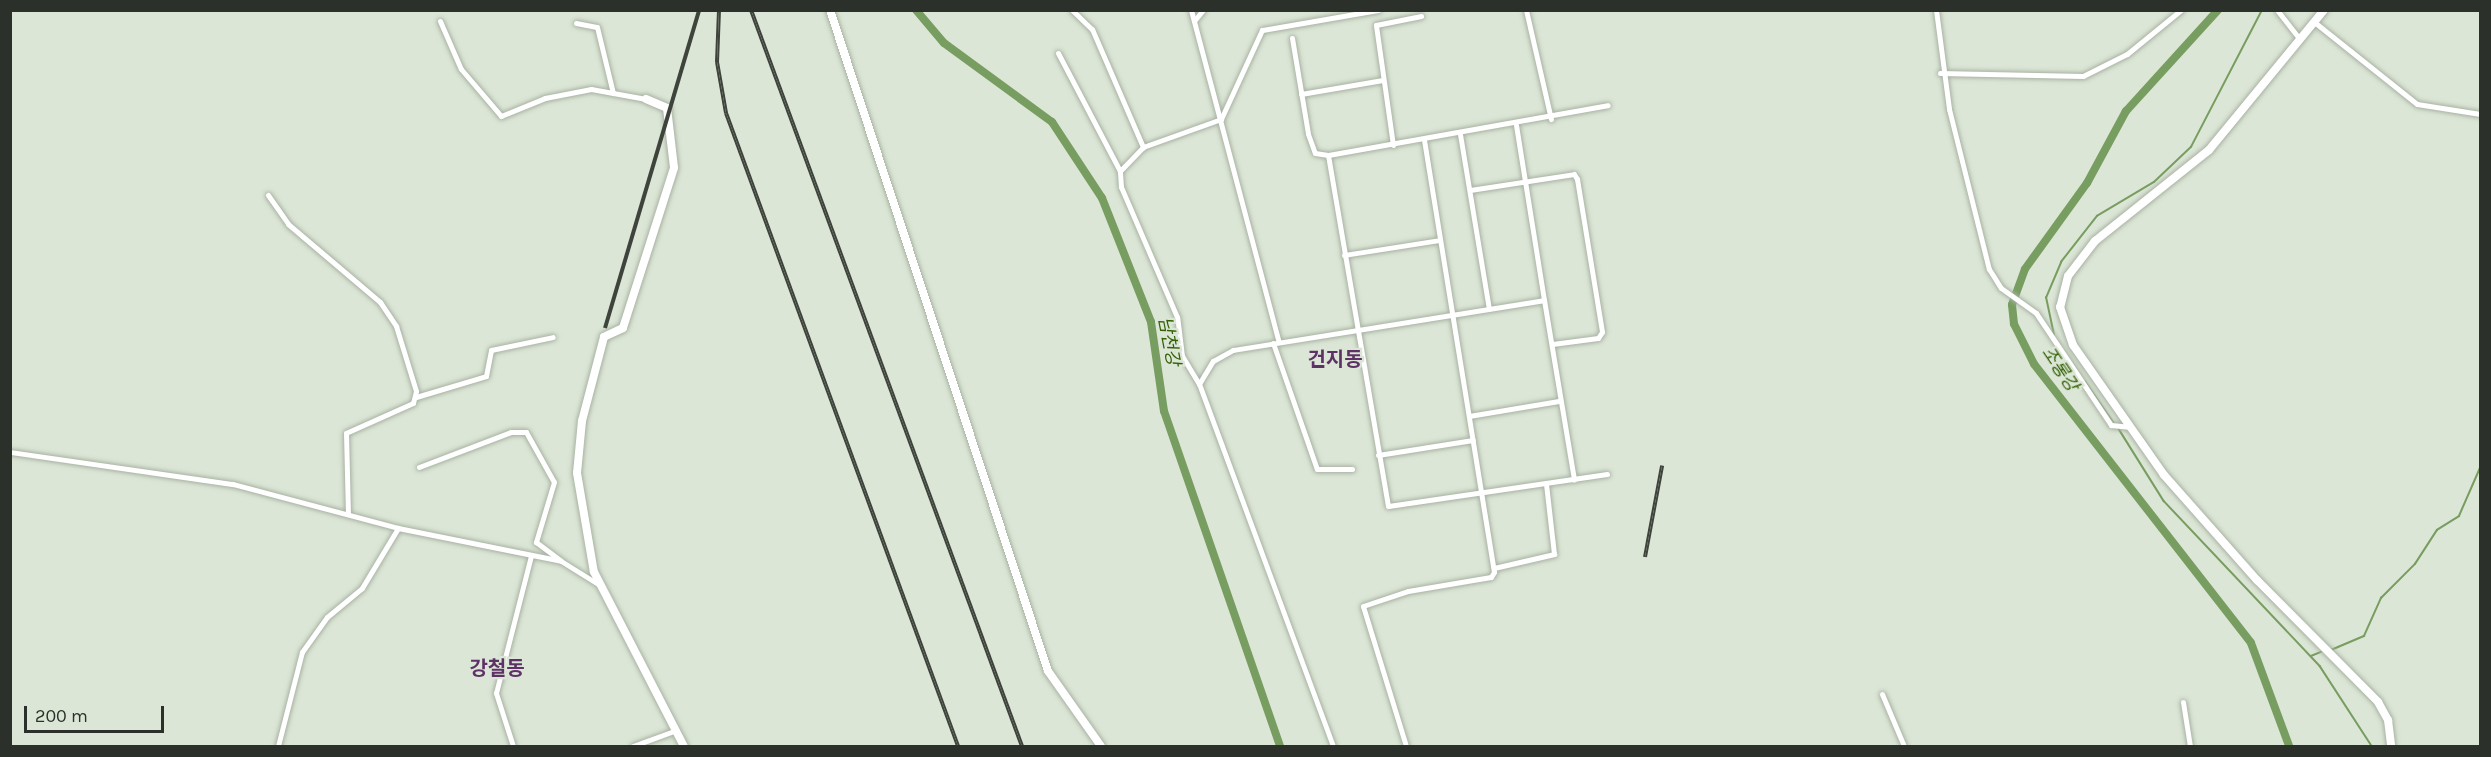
<!DOCTYPE html>
<meta charset="utf-8">
<style>
body{margin:0}
#map{position:relative;width:2491px;height:757px;overflow:hidden;background:#dce6d6;font-family:Karla,"Noto Sans KR",sans-serif}
div>[style]{position:absolute}
.stream>*{height:1.5px;margin:-0.75px;padding:0 0.75px;transform-origin:0.75px;border-radius:0.75px;background:#779d60}
.river>*{height:8px;margin:-4px;padding:0 4px;transform-origin:4px;border-radius:4px;background:#779d60}
.roads{filter:drop-shadow(0 0 2px #a8b2a3) drop-shadow(0 0 2px #a8b2a3)}
.street>*{height:5px;margin:-2.5px;padding:0 2.5px;transform-origin:2.5px;border-radius:2.5px;background:#fff}
.secondary>*{height:8px;margin:-4px;padding:0 4px;transform-origin:4px;border-radius:4px;background:#fff}
.primary>*{height:8px;margin:-4px;padding:0 4px;transform-origin:4px;border-radius:4px;background:#fff}
.rail>*{height:4px;margin-top:-2px;transform-origin:0;background:repeating-linear-gradient(90deg,#dce6d6 0 4.5px,#3e433c 0 9px);box-sizing:border-box;border-block:2px solid #3e433c}
span{translate:-50% -50%;white-space:nowrap;text-align:center;line-height:1.15;-webkit-text-stroke:4.5px #dce6d6;paint-order:stroke}
.water-label{font-size:18px;color:#326104;font-style:italic}
.quarter-label{font-size:20px;color:#5f3267;font-weight:700}
.frame{position:absolute;inset:0;border:12px solid #2c302a;pointer-events:none}
.scale{position:absolute;left:24px;top:706px;width:140px;height:27px;box-sizing:border-box;border:3px solid #2c302a;border-top:0;padding-left:8px;font-size:18px;line-height:21px;white-space:nowrap;color:#2c302a;-webkit-text-stroke:4px #dce6d6;paint-order:stroke}
</style>
<div id="map">
<div class="stream">
<div style="left:2054px;top:335px;width:38px;rotate:-102deg"></div>
<div style="left:2046px;top:298px;width:39px;rotate:-67deg"></div>
<div style="left:2061px;top:262px;width:58px;rotate:-52deg"></div>
<div style="left:2097px;top:216px;width:66px;rotate:-30.8deg"></div>
<div style="left:2154px;top:182px;width:51px;rotate:-43.4deg"></div>
<div style="left:2191px;top:147px;width:154px;rotate:-62.6deg"></div>
<div style="left:2085px;top:381px;width:51px;rotate:55.4deg"></div>
<div style="left:2119px;top:429px;width:85px;rotate:58deg"></div>
<div style="left:2164px;top:501px;width:227px;rotate:46.6deg"></div>
<div style="left:2320px;top:666px;width:95px;rotate:57deg"></div>
<div style="left:2331px;top:650px;width:36px;rotate:-23deg"></div>
<div style="left:2364px;top:636px;width:42px;rotate:-65.9deg"></div>
<div style="left:2381px;top:598px;width:48px;rotate:-45deg"></div>
<div style="left:2415px;top:564px;width:40px;rotate:-57.1deg"></div>
<div style="left:2437px;top:530px;width:26px;rotate:-32deg"></div>
<div style="left:2459px;top:516px;width:52px;rotate:-66.4deg"></div>
<div style="left:2311px;top:656px;width:11px;rotate:-22deg"></div>
</div>
<div class="river">
<div style="left:916px;top:10px;width:43px;rotate:49.7deg"></div>
<div style="left:944px;top:43px;width:134px;rotate:36.2deg"></div>
<div style="left:1052px;top:122px;width:91px;rotate:56.7deg"></div>
<div style="left:1102px;top:198px;width:133px;rotate:68.4deg"></div>
<div style="left:1151px;top:322px;width:90px;rotate:81.7deg"></div>
<div style="left:1164px;top:411px;width:355px;rotate:70.9deg"></div>
<div style="left:2218px;top:10px;width:137px;rotate:132.3deg"></div>
<div style="left:2126px;top:111px;width:82px;rotate:118.4deg"></div>
<div style="left:2087px;top:183px;width:106px;rotate:125.8deg"></div>
<div style="left:2025px;top:269px;width:38px;rotate:110deg"></div>
<div style="left:2012px;top:305px;width:19px;rotate:84deg"></div>
<div style="left:2014px;top:324px;width:45px;rotate:63.4deg"></div>
<div style="left:2034px;top:364px;width:353px;rotate:52.1deg"></div>
<div style="left:2251px;top:643px;width:110px;rotate:69.7deg"></div>
</div>
<div class="roads">
<div class="street">
<div style="left:1072px;top:10px;width:28px;rotate:44deg"></div>
<div style="left:1092px;top:29px;width:129px;rotate:66.6deg"></div>
<div style="left:1191px;top:10px;width:343px;rotate:75.2deg"></div>
<div style="left:1526px;top:10px;width:112px;rotate:77.1deg"></div>
<div style="left:1936px;top:10px;width:100px;rotate:82.5deg"></div>
<div style="left:1949px;top:109px;width:165px;rotate:76deg"></div>
<div style="left:1989px;top:269px;width:22px;rotate:58deg"></div>
<div style="left:2001px;top:288px;width:43px;rotate:35.5deg"></div>
<div style="left:2036px;top:313px;width:135px;rotate:56.2deg"></div>
<div style="left:2111px;top:425px;width:20px;rotate:6deg"></div>
<div style="left:2277px;top:10px;width:34px;rotate:52deg"></div>
<div style="left:440px;top:21px;width:52px;rotate:66.4deg"></div>
<div style="left:461px;top:69px;width:62px;rotate:49.6deg"></div>
<div style="left:501px;top:116px;width:48px;rotate:-22.2deg"></div>
<div style="left:545px;top:98px;width:47px;rotate:-11.1deg"></div>
<div style="left:591px;top:89px;width:56px;rotate:10.3deg"></div>
<div style="left:1194px;top:21px;width:14px;rotate:-51deg"></div>
<div style="left:2313px;top:21px;width:133px;rotate:38.6deg"></div>
<div style="left:2417px;top:104px;width:64px;rotate:9deg"></div>
<div style="left:576px;top:23px;width:21px;rotate:11deg"></div>
<div style="left:597px;top:27px;width:68px;rotate:76.4deg"></div>
<div style="left:1292px;top:38px;width:97px;rotate:80.5deg"></div>
<div style="left:1308px;top:134px;width:20px;rotate:70deg"></div>
<div style="left:1315px;top:153px;width:13px;rotate:9deg"></div>
<div style="left:1058px;top:53px;width:133px;rotate:62.3deg"></div>
<div style="left:1940px;top:73px;width:143px;rotate:1.2deg"></div>
<div style="left:2083px;top:76px;width:49px;rotate:-26.6deg"></div>
<div style="left:2127px;top:54px;width:70px;rotate:-39.2deg"></div>
<div style="left:1301px;top:94px;width:83px;rotate:-9.7deg"></div>
<div style="left:1516px;top:125px;width:177px;rotate:80.9deg"></div>
<div style="left:1460px;top:134px;width:177px;rotate:80.6deg"></div>
<div style="left:1393px;top:145px;width:121px;rotate:-98.1deg"></div>
<div style="left:1376px;top:25px;width:46px;rotate:-11.3deg"></div>
<div style="left:1470px;top:190px;width:105px;rotate:-8.7deg"></div>
<div style="left:1574px;top:174px;width:6px;rotate:59deg"></div>
<div style="left:1577px;top:179px;width:155px;rotate:80.7deg"></div>
<div style="left:1602px;top:332px;width:7px;rotate:124deg"></div>
<div style="left:1598px;top:338px;width:46px;rotate:172.6deg"></div>
<div style="left:268px;top:195px;width:35px;rotate:55deg"></div>
<div style="left:288px;top:224px;width:121px;rotate:40.3deg"></div>
<div style="left:380px;top:302px;width:29px;rotate:56deg"></div>
<div style="left:396px;top:326px;width:68px;rotate:72.9deg"></div>
<div style="left:416px;top:391px;width:12px;rotate:104deg"></div>
<div style="left:413px;top:403px;width:73px;rotate:155.9deg"></div>
<div style="left:346px;top:433px;width:80px;rotate:88.6deg"></div>
<div style="left:1344px;top:255px;width:97px;rotate:-8.9deg"></div>
<div style="left:1273px;top:343px;width:133px;rotate:70.8deg"></div>
<div style="left:1317px;top:469px;width:35px"></div>
<div style="left:1199px;top:384px;width:33px;rotate:-121deg"></div>
<div style="left:1182px;top:356px;width:39px;rotate:-97deg"></div>
<div style="left:1177px;top:317px;width:142px;rotate:-113.3deg"></div>
<div style="left:1121px;top:187px;width:16px;rotate:-94deg"></div>
<div style="left:1120px;top:171px;width:33px;rotate:-46deg"></div>
<div style="left:1143px;top:147px;width:83px;rotate:-19.7deg"></div>
<div style="left:1221px;top:119px;width:98px;rotate:-65.3deg"></div>
<div style="left:1262px;top:30px;width:118px;rotate:-9.8deg"></div>
<div style="left:416px;top:397px;width:73px;rotate:-16.7deg"></div>
<div style="left:486px;top:376px;width:26px;rotate:-79deg"></div>
<div style="left:491px;top:350px;width:63px;rotate:-11.8deg"></div>
<div style="left:1469px;top:416px;width:91px;rotate:-9.5deg"></div>
<div style="left:10px;top:452px;width:225px;rotate:8.2deg"></div>
<div style="left:233px;top:484px;width:171px;rotate:14.9deg"></div>
<div style="left:398px;top:528px;width:166px;rotate:11.4deg"></div>
<div style="left:561px;top:561px;width:44px;rotate:31.9deg"></div>
<div style="left:1378px;top:455px;width:96px;rotate:-9deg"></div>
<div style="left:419px;top:467px;width:98px;rotate:-20.8deg"></div>
<div style="left:511px;top:432px;width:15px"></div>
<div style="left:526px;top:432px;width:57px;rotate:60.8deg"></div>
<div style="left:554px;top:482px;width:63px;rotate:106.7deg"></div>
<div style="left:536px;top:542px;width:30px;rotate:37deg"></div>
<div style="left:1607px;top:474px;width:221px;rotate:171.7deg"></div>
<div style="left:1388px;top:506px;width:356px;rotate:-99.7deg"></div>
<div style="left:1328px;top:155px;width:284px;rotate:-10.1deg"></div>
<div style="left:1494px;top:568px;width:62px;rotate:-13.1deg"></div>
<div style="left:1554px;top:554px;width:70px;rotate:-96.5deg"></div>
<div style="left:1882px;top:694px;width:56px;rotate:67.1deg"></div>
<div style="left:2183px;top:702px;width:45px;rotate:81deg"></div>
<div style="left:278px;top:746px;width:97px;rotate:-75.7deg"></div>
<div style="left:302px;top:652px;width:43px;rotate:-54.5deg"></div>
<div style="left:327px;top:617px;width:45px;rotate:-39.6deg"></div>
<div style="left:362px;top:588px;width:70px;rotate:-59deg"></div>
<div style="left:513px;top:746px;width:56px;rotate:-107.8deg"></div>
<div style="left:496px;top:693px;width:141px;rotate:-75.7deg"></div>
<div style="left:633px;top:746px;width:44px;rotate:-20.1deg"></div>
<div style="left:1333px;top:746px;width:386px;rotate:-110.3deg"></div>
<div style="left:1199px;top:384px;width:27px;rotate:-59deg"></div>
<div style="left:1213px;top:361px;width:23px;rotate:-29deg"></div>
<div style="left:1233px;top:350px;width:315px;rotate:-9.1deg"></div>
<div style="left:1544px;top:300px;width:182px;rotate:80.5deg"></div>
<div style="left:1406px;top:746px;width:146px;rotate:-107.1deg"></div>
<div style="left:1363px;top:606px;width:47px;rotate:-18.4deg"></div>
<div style="left:1408px;top:591px;width:84px;rotate:-9.6deg"></div>
<div style="left:1491px;top:577px;width:6px;rotate:-59deg"></div>
<div style="left:1494px;top:572px;width:438px;rotate:-99.2deg"></div>
</div>
<div class="secondary">
<div style="left:646px;top:99px;width:23px;rotate:23deg"></div>
<div style="left:667px;top:108px;width:60px;rotate:83.3deg"></div>
<div style="left:674px;top:168px;width:168px;rotate:107.7deg"></div>
<div style="left:623px;top:328px;width:21px;rotate:155deg"></div>
<div style="left:604px;top:337px;width:87px;rotate:104.7deg"></div>
<div style="left:582px;top:421px;width:52px;rotate:95.5deg"></div>
<div style="left:577px;top:473px;width:100px;rotate:80.3deg"></div>
<div style="left:594px;top:572px;width:196px;rotate:62.7deg"></div>
</div>
<div class="primary">
<div style="left:830px;top:10px;width:696px;rotate:71.75deg"></div>
<div style="left:1048px;top:671px;width:92px;rotate:54.8deg"></div>
<div style="left:2324px;top:10px;width:181px;rotate:129.4deg"></div>
<div style="left:2209px;top:150px;width:146px;rotate:141.4deg"></div>
<div style="left:2095px;top:241px;width:44px;rotate:127.6deg"></div>
<div style="left:2068px;top:276px;width:32px;rotate:104deg"></div>
<div style="left:2060px;top:307px;width:40px;rotate:71.1deg"></div>
<div style="left:2073px;top:345px;width:159px;rotate:55deg"></div>
<div style="left:2164px;top:475px;width:140px;rotate:48.5deg"></div>
<div style="left:2257px;top:580px;width:172px;rotate:45.2deg"></div>
<div style="left:2378px;top:702px;width:21px;rotate:61deg"></div>
<div style="left:2388px;top:720px;width:26px;rotate:83deg"></div>
</div>
</div>
<div class="rail">
<div style="left:719px;top:10px;width:52px;rotate:92.2deg"></div>
<div style="left:717px;top:62px;width:52px;rotate:80deg"></div>
<div style="left:726px;top:113px;width:674px;rotate:69.87deg"></div>
<div style="left:751px;top:10px;width:784px;rotate:69.79deg"></div>
<div style="left:605px;top:328px;width:332px;rotate:-73.5deg"></div>
<div style="left:1645px;top:557px;width:93px;rotate:-79.4deg"></div>
</div>
<div class="water-label">
<span style="left:1169px;top:341px;rotate:79deg">남천강</span>
<span style="left:2060px;top:369px;rotate:56deg">조롱강</span>
</div>
<div class="quarter-label">
<span style="left:1335px;top:359px">건지동</span>
<span style="left:497px;top:668px">강철동</span>
</div>
<div class="frame"></div>
<div class="scale">200 m</div>
</div>
